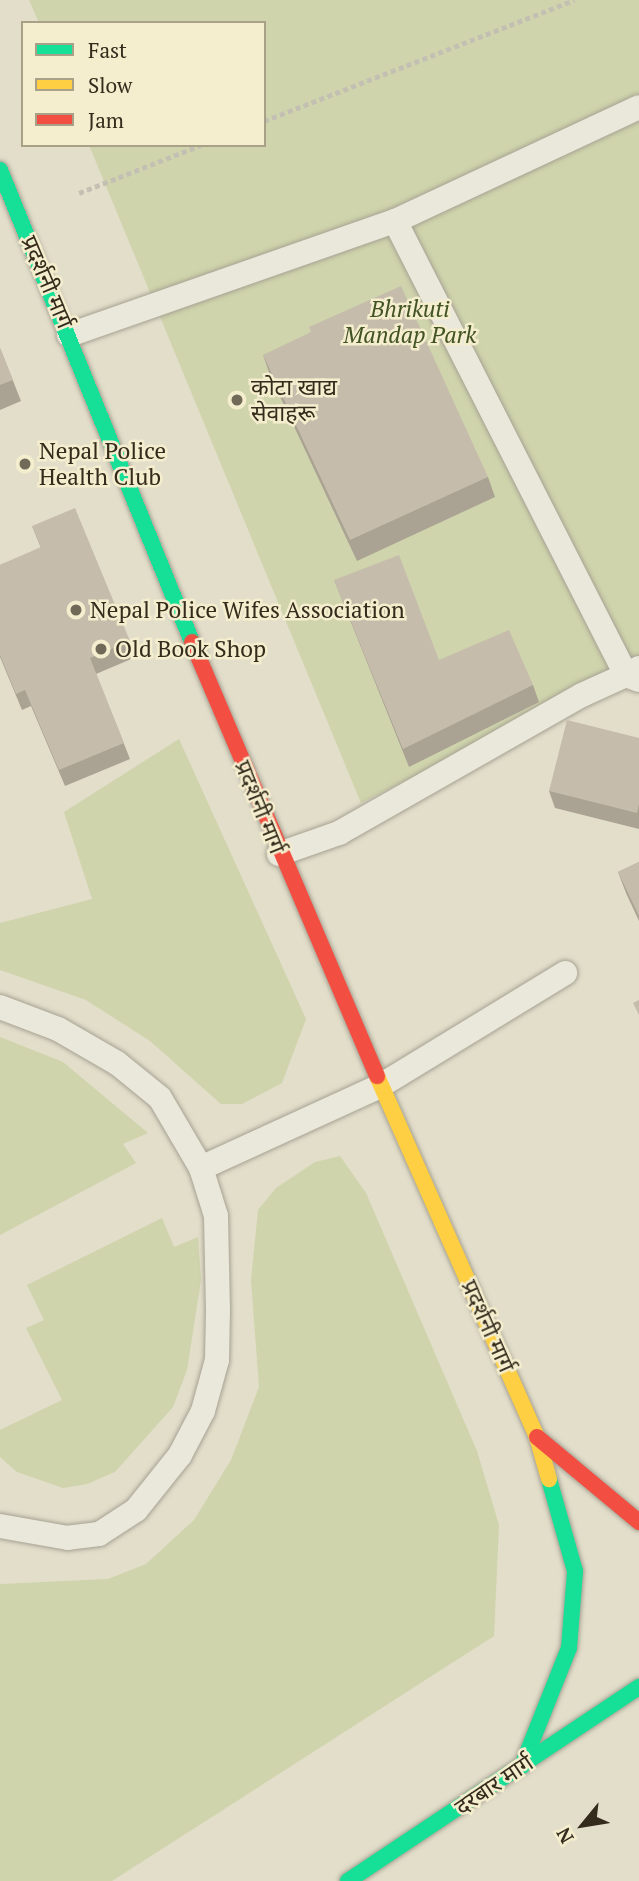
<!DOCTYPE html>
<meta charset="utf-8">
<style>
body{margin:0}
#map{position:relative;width:639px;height:1881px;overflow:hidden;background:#e2deca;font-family:"PT Serif","Noto Sans Devanagari",serif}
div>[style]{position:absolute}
.green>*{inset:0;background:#cfd4ac}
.path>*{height:4.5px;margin-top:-2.25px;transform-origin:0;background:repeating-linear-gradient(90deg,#c3bfb2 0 5px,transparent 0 8.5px)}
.roads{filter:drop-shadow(0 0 2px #a7a293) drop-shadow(0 0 2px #a7a293)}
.lane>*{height:24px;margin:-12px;padding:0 12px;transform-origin:12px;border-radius:12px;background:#eae7db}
.fast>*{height:16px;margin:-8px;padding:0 8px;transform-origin:8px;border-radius:8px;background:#16e098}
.slow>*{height:16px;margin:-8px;padding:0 8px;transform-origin:8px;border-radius:8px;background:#ffcf43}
.jam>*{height:16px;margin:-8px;padding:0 8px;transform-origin:8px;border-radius:8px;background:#f24e42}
.wall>*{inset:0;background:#aaa293}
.building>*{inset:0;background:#c6bcab}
.dots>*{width:19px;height:19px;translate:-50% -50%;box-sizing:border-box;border:4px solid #f5eece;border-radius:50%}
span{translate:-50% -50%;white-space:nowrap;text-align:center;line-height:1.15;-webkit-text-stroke:5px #f5eece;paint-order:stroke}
.street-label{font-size:23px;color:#352b1c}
.park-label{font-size:23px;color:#415223;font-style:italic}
.poi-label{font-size:23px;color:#352b1c}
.left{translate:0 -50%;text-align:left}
.legend{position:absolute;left:21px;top:21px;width:245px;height:126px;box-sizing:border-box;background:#f5eece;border:2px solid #a8a087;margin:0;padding:9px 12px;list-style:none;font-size:21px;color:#352b1c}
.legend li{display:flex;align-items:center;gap:14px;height:35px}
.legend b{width:35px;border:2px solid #a8a087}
.north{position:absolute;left:548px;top:1790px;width:70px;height:70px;-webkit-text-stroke:5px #f5eece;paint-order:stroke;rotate:240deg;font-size:19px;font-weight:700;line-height:28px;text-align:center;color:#352b1c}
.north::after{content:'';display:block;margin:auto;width:24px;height:32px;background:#352b1c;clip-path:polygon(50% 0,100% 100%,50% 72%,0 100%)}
</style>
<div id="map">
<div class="green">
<div style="clip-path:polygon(29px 0,639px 0,639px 663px,361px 803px,89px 145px,264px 145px,264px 23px,39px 23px)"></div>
<div style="clip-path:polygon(179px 739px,306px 1019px,282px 1083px,242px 1104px,221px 1104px,150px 1041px,86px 1000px,0 970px,0 923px,92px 899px,64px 812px)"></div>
<div style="clip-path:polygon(0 1037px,63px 1062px,148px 1133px,123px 1144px,136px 1163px,0 1235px)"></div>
<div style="clip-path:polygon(340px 1156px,366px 1193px,477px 1451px,499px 1525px,494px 1636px,112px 1881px,0 1881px,0 1584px,108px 1579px,146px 1564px,194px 1520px,231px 1460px,259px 1387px,251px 1280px,258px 1210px,276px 1188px,315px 1162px)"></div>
<div style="clip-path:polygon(162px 1218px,174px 1247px,198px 1237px,201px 1280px,187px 1370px,173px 1407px,115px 1472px,87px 1484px,63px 1488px,17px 1472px,0 1457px,0 1430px,62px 1400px,26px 1328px,44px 1320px,27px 1285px)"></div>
</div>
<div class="path">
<div style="left:264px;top:121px;width:333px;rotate:-21.3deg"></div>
<div style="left:79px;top:193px;width:131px;rotate:-21.5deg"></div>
</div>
<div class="roads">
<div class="lane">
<div style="left:395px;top:221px;width:509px;rotate:63.03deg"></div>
<div style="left:626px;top:675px;width:15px;rotate:-28deg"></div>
<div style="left:69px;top:335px;width:345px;rotate:-19.3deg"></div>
<div style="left:395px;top:221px;width:269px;rotate:-25deg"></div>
<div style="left:279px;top:854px;width:64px;rotate:-19.3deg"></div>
<div style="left:339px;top:833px;width:279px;rotate:-29.6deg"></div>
<div style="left:582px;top:695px;width:48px;rotate:-24.4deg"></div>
<div style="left:626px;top:675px;width:14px;rotate:21deg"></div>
<div style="left:0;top:1007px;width:62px;rotate:20.8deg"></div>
<div style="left:58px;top:1029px;width:68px;rotate:30deg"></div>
<div style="left:117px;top:1063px;width:55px;rotate:39.1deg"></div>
<div style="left:160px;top:1098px;width:81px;rotate:59.6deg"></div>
<div style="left:201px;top:1168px;width:50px;rotate:72.6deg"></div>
<div style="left:216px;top:1216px;width:93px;rotate:88.8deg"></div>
<div style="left:218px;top:1309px;width:51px;rotate:91.1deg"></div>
<div style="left:217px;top:1360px;width:53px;rotate:105.4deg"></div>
<div style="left:203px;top:1411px;width:50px;rotate:117.6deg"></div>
<div style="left:180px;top:1455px;width:70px;rotate:128.7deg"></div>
<div style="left:136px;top:1510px;width:44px;rotate:147deg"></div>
<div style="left:99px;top:1534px;width:31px;rotate:173deg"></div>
<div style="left:68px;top:1538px;width:69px;rotate:-170deg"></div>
<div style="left:201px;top:1168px;width:197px;rotate:-24.6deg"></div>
<div style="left:380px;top:1086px;width:217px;rotate:-31.4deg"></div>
</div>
<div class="fast">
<div style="left:0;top:170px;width:510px;rotate:67.86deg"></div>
<div style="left:522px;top:1766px;width:127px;rotate:-68.3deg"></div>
<div style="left:569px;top:1648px;width:77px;rotate:-85.5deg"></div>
<div style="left:575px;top:1571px;width:96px;rotate:-105.8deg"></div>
<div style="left:348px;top:1881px;width:350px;rotate:-33.7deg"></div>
</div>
<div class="slow">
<div style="left:377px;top:1076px;width:395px;rotate:66.1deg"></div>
<div style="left:537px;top:1437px;width:44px;rotate:74.1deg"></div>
</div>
<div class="jam">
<div style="left:192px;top:642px;width:472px;rotate:66.9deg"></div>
<div style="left:537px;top:1437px;width:133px;rotate:39.8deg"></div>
</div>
</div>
<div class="wall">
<div style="clip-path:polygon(0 348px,21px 401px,0 410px)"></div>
<div style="clip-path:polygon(263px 355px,488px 477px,495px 497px,357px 561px,270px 375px)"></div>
<div style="clip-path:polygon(32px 526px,130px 641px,136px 657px,96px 674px,130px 759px,65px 786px,31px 706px,22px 710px,0 657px,0 565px,41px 548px)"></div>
<div style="clip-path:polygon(334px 580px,439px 660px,533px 685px,539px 702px,409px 767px)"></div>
<div style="clip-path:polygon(639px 738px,639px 829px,555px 808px,549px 791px)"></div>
<div style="clip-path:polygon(639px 862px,639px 921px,626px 893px,618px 872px)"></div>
</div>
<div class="building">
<div style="clip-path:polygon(401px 286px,488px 477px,350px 540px,263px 355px,311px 332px,309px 327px)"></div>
<div style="clip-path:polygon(0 348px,13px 380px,0 385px)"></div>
<div style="clip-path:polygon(75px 508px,130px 641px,90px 658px,124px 743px,59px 770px,25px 690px,16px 694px,0 655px,0 565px,41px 547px,32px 526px)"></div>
<div style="clip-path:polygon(399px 555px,439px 660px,509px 630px,533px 685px,403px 749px,334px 580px)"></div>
<div style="clip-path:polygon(567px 720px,639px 738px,639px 804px,637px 813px,549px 791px)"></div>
<div style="clip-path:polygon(639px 862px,639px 916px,618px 872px)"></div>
<div style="clip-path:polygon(639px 1000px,639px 1015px,633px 1003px)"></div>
</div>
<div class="dots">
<div style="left:237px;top:400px;background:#726a59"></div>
<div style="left:25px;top:464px;background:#726a59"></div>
<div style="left:76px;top:610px;background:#726a59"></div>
<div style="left:101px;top:649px;background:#726a59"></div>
</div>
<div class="street-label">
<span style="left:47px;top:282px;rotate:67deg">प्रदर्शनी मार्ग</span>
<span style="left:260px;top:807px;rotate:68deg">प्रदर्शनी मार्ग</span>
<span style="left:488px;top:1326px;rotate:66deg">प्रदर्शनी मार्ग</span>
<span style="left:494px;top:1785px;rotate:-34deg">दरबार मार्ग</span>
</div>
<div class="park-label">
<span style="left:410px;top:322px">Bhrikuti<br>Mandap Park</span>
</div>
<div class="poi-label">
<span class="left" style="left:251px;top:400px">कोटा खाद्य<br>सेवाहरू</span>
<span class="left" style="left:39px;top:464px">Nepal Police<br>Health Club</span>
<span class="left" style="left:90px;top:610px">Nepal Police Wifes Association</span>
<span class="left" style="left:115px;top:649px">Old Book Shop</span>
</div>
<ul class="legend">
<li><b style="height:9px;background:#16e098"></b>Fast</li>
<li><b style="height:9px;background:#ffcf43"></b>Slow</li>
<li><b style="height:9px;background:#f24e42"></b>Jam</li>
</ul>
<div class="north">N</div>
</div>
